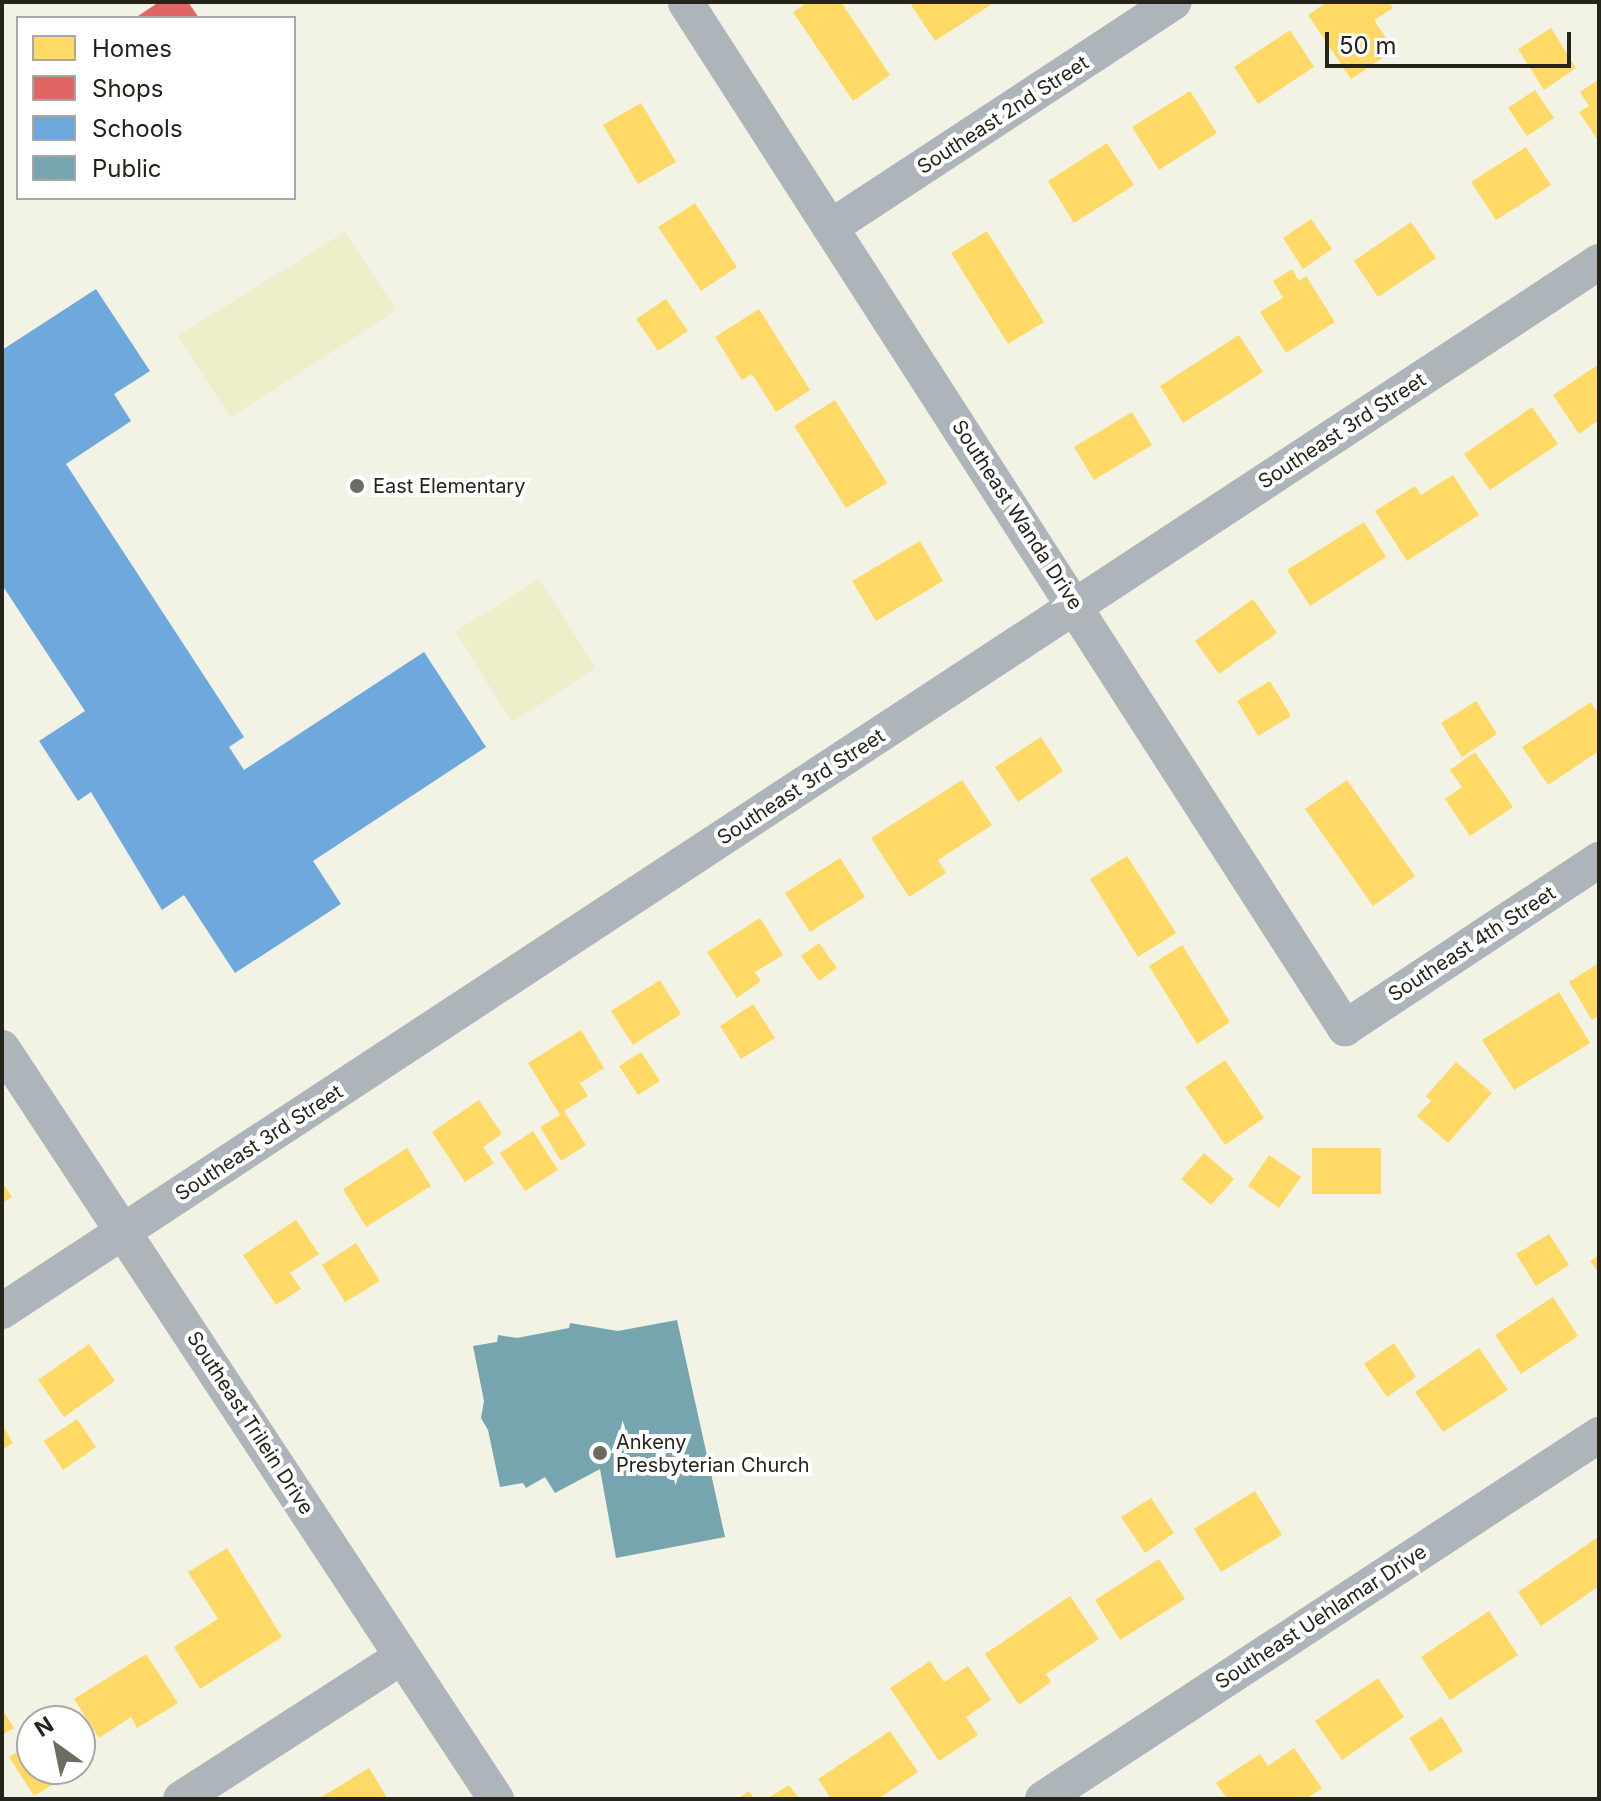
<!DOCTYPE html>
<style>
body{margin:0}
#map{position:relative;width:1601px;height:1801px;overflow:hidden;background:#f2f3e5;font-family:Inter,sans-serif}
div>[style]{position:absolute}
.green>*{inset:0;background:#ecefc9}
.homes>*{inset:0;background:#ffd966}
.shops>*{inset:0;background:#e06666}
.schools>*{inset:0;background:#6fa8dc}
.public>*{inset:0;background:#76a5af}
.minor>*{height:36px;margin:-18px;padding:0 18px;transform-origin:18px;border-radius:18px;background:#adb5bb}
.dots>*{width:22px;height:22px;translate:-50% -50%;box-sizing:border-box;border:4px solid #fff;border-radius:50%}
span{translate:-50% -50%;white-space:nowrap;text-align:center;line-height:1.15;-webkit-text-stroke:8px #fff;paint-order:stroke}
.street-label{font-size:20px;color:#24241b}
.poi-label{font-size:20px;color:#24241b}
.left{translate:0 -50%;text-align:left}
.frame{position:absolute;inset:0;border:4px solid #24241b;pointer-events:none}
.legend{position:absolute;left:16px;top:16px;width:280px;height:184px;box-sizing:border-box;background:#fff;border:2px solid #a7a7a4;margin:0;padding:10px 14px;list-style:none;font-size:24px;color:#24241b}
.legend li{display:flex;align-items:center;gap:16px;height:40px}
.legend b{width:40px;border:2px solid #a7a7a4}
.north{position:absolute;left:16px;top:1705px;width:80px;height:80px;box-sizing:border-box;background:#fff;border:2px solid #a7a7a4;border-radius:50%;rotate:327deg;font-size:22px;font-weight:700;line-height:32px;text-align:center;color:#24241b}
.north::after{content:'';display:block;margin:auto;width:28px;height:36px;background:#6c6c62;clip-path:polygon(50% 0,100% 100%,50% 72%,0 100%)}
.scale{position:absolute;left:1325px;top:32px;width:246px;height:36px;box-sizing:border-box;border:4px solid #24241b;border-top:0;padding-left:10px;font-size:24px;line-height:28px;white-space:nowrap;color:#24241b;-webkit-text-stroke:6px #fff;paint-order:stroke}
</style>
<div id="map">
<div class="green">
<div style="clip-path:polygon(345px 232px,396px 310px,231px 418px,177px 336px)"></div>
<div style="clip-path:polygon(539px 579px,596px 668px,512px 722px,455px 632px)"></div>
</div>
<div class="homes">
<div style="clip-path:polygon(808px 2px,841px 2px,890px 75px,853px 101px,793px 12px)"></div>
<div style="clip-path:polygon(915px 2px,991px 2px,992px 4px,935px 41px,911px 5px)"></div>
<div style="clip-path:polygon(1327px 2px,1389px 2px,1393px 8px,1374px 20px,1394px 50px,1351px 79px,1308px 15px)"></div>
<div style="clip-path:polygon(1551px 28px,1576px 68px,1544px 90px,1518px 49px)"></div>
<div style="clip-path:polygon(1290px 30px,1314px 67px,1258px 104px,1234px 67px)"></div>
<div style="clip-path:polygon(1599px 79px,1599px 142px,1579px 112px,1589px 106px,1580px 92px)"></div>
<div style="clip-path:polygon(1535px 90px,1554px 118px,1527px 136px,1508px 108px)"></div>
<div style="clip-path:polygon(1190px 91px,1217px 133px,1159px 170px,1132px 127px)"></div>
<div style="clip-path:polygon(641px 103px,676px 162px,638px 184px,603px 125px)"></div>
<div style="clip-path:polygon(1107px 143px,1134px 185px,1074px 223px,1048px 181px)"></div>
<div style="clip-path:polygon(1526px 147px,1551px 185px,1496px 220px,1471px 182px)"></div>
<div style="clip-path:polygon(695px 203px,737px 267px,701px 291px,658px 227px)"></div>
<div style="clip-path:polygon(1311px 219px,1332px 249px,1303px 269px,1283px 238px)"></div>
<div style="clip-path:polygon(1411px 222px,1436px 258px,1378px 297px,1354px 261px)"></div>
<div style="clip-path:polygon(987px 231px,1044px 322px,1008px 344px,951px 253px)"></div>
<div style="clip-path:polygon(1292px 269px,1299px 281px,1306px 276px,1335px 322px,1286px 353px,1260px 312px,1283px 298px,1273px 281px)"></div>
<div style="clip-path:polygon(666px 299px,688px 331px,658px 351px,636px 319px)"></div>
<div style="clip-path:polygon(759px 309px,810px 390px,776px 412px,752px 374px,742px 380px,715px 337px)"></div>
<div style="clip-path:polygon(1239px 335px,1263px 372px,1183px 423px,1160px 386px)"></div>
<div style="clip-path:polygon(1599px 364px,1599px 420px,1579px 434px,1553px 395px)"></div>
<div style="clip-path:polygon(835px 400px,887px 483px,846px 508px,794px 426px)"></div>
<div style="clip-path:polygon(1532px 407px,1558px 444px,1490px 490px,1464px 454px)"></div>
<div style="clip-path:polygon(1132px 412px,1152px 445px,1094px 480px,1074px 447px)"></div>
<div style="clip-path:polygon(1453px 475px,1479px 515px,1407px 561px,1375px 511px,1415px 486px,1421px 495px)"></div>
<div style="clip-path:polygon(1364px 522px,1386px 557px,1310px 606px,1287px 570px)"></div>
<div style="clip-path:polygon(920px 541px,943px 581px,876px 621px,852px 581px)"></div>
<div style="clip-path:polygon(1253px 599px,1277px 633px,1219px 674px,1195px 641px)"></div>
<div style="clip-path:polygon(1270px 681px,1291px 716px,1258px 736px,1237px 701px)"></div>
<div style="clip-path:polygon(1476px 701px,1497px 734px,1462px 757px,1441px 723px)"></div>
<div style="clip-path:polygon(1591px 702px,1599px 715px,1599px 751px,1548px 785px,1522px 747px)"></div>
<div style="clip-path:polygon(1041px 737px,1063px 771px,1018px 802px,995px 767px)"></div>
<div style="clip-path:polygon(1475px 752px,1513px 807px,1470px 836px,1445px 799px,1462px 787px,1450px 770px)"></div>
<div style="clip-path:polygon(962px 780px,992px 825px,938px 860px,946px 873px,909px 897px,871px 838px)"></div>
<div style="clip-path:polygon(1347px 780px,1415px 876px,1373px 906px,1305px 809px)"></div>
<div style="clip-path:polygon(1127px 856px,1176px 933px,1138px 957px,1090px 879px)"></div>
<div style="clip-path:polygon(840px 858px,865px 897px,810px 932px,785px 893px)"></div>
<div style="clip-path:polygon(760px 918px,783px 955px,755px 972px,761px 981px,737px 998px,707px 952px)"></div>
<div style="clip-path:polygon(819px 943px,837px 968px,819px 981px,801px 956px)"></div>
<div style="clip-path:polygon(1182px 945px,1230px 1022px,1197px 1044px,1149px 966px)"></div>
<div style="clip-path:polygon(1599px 963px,1599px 1016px,1592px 1020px,1569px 982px)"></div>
<div style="clip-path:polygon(660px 980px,681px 1014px,633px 1045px,611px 1011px)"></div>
<div style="clip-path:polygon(1559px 992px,1590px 1043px,1514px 1090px,1482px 1040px)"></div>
<div style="clip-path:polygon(753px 1004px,775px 1038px,741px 1059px,720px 1026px)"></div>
<div style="clip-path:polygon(581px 1030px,604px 1068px,580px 1083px,588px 1096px,564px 1111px,586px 1145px,561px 1161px,540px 1127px,560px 1115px,528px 1063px)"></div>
<div style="clip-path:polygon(641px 1052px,660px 1081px,638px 1095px,619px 1066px)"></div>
<div style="clip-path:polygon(1225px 1060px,1264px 1118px,1225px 1145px,1185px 1087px)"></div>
<div style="clip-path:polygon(1456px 1062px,1492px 1093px,1448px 1143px,1417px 1116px,1431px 1101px,1426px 1096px)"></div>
<div style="clip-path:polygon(479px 1100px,502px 1134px,483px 1147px,494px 1163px,465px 1182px,432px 1132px)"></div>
<div style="clip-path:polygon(533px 1131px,558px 1170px,525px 1191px,500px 1153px)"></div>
<div style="clip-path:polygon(407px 1148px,431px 1186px,366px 1227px,343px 1189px)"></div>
<div style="clip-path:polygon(1312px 1148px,1381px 1148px,1381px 1194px,1312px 1194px)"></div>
<div style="clip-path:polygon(1204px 1153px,1234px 1179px,1211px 1205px,1181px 1179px)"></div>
<div style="clip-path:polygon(1269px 1155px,1301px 1177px,1279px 1208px,1248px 1186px)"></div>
<div style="clip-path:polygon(2px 1182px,12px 1197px,2px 1203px)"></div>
<div style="clip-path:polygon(296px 1220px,319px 1254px,290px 1273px,301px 1289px,276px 1305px,243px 1255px)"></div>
<div style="clip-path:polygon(1549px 1234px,1569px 1265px,1536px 1286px,1516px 1254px)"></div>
<div style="clip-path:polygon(356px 1243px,380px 1281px,345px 1302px,322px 1265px)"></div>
<div style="clip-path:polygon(1599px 1255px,1599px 1273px,1590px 1261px)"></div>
<div style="clip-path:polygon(1553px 1297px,1578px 1336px,1521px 1374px,1495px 1335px)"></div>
<div style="clip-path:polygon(1394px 1343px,1416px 1377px,1387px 1397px,1364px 1364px)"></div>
<div style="clip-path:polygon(89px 1344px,115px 1381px,64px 1417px,38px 1380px)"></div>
<div style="clip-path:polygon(1479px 1348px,1508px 1390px,1443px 1432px,1415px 1392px)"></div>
<div style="clip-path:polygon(77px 1419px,96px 1447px,63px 1470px,44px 1441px)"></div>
<div style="clip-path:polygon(2px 1424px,13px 1443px,2px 1450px)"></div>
<div style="clip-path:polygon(1255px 1491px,1282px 1535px,1221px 1572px,1194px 1529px)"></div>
<div style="clip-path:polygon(1151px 1498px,1174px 1533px,1145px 1553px,1121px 1517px)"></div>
<div style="clip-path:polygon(1598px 1537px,1599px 1586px,1541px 1626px,1518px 1592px)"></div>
<div style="clip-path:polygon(227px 1548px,282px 1637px,200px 1689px,174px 1647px,218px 1619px,188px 1572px)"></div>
<div style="clip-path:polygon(1159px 1559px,1185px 1599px,1120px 1640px,1095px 1600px)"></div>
<div style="clip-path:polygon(1070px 1596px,1099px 1639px,1046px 1674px,1051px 1682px,1019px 1705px,985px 1654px)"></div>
<div style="clip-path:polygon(1489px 1611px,1518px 1655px,1450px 1700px,1421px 1657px)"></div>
<div style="clip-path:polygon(146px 1654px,178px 1703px,137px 1728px,131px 1717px,99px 1738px,74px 1699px)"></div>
<div style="clip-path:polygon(930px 1661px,944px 1682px,968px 1666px,991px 1700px,966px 1717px,978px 1735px,939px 1761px,890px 1688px)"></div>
<div style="clip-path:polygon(1378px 1678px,1404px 1717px,1342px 1760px,1315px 1721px)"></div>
<div style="clip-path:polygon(2px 1709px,14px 1728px,2px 1735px)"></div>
<div style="clip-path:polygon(1442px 1717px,1463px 1751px,1430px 1772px,1409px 1738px)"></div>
<div style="clip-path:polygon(890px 1731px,918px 1772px,878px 1799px,831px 1799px,818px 1779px)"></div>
<div style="clip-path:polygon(80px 1737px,94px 1759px,80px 1768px)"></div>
<div style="clip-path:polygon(32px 1743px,32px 1769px,78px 1769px,34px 1796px,9px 1757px)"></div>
<div style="clip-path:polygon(1294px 1748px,1322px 1788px,1306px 1799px,1227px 1799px,1216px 1783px,1260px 1754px,1268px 1766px)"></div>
<div style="clip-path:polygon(369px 1768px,388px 1799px,318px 1799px)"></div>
<div style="clip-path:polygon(789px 1785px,799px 1799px,767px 1799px)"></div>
<div style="clip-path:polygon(749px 1791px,754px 1799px,737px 1799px)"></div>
</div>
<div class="shops">
<div style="clip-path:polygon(159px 2px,188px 2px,199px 18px,135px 18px)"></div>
</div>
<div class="schools">
<div style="clip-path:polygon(96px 289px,150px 371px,114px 394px,131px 421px,66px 464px,244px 737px,229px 747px,244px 770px,424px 652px,486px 747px,313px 861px,341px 904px,235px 973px,184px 895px,162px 910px,91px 792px,78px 801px,39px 741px,85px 711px,2px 585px,2px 350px)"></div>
</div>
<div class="public">
<div style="clip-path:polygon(677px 1320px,725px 1537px,616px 1558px,600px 1469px,555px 1493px,545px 1477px,526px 1488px,523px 1483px,500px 1487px,488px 1430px,481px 1418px,484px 1401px,473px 1346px,497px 1342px,498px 1335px,517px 1338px,569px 1328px,570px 1323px,618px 1331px)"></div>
</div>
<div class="minor">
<div style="left:686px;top:3px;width:1219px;rotate:57.26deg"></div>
<div style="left:1345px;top:1028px;width:305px;rotate:-33.5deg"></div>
<div style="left:831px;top:227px;width:410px;rotate:-33.3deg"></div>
<div style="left:2px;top:1048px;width:899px;rotate:56.66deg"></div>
<div style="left:2px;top:1311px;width:1911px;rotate:-33.3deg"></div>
<div style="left:181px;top:1799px;width:262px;rotate:-32.8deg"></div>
<div style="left:1043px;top:1799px;width:665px;rotate:-33.21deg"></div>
</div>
<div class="dots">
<div style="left:357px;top:486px;background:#6c6c62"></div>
<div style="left:600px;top:1453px;background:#6c6c62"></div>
</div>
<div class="street-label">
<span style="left:1003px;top:115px;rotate:-33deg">Southeast 2nd Street</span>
<span style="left:1342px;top:431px;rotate:-33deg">Southeast 3rd Street</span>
<span style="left:1017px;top:515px;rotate:57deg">Southeast Wanda Drive</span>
<span style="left:801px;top:787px;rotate:-33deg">Southeast 3rd Street</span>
<span style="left:1472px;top:944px;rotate:-33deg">Southeast 4th Street</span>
<span style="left:259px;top:1143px;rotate:-33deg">Southeast 3rd Street</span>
<span style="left:250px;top:1423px;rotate:57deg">Southeast Trilein Drive</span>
<span style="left:1321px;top:1617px;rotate:-33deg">Southeast Uehlamar Drive</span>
</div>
<div class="poi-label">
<span class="left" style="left:373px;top:486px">East Elementary</span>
<span class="left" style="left:616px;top:1454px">Ankeny<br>Presbyterian Church</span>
</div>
<div class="frame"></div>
<ul class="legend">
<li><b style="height:22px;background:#ffd966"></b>Homes</li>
<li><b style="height:22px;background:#e06666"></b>Shops</li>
<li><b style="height:22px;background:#6fa8dc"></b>Schools</li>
<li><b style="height:22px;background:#76a5af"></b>Public</li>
</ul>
<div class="north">N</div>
<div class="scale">50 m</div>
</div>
